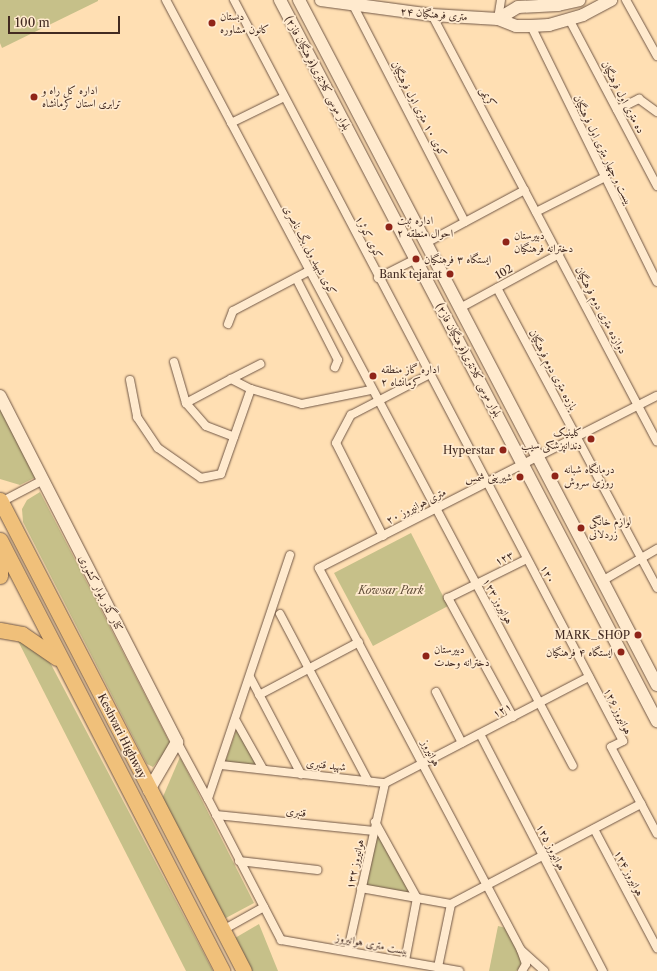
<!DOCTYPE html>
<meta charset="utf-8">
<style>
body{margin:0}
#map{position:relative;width:657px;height:971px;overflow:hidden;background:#ffdfb3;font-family:"Libre Caslon Text",Amiri,serif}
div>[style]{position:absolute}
.green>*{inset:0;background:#c6c089}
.roads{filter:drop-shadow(0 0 1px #715746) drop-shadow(0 0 1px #715746)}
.street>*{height:8px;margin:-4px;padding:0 4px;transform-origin:4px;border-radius:4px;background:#ffeace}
.secondary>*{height:12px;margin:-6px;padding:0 6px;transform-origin:6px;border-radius:6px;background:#ffeace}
.highway>*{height:15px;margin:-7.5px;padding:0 7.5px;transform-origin:7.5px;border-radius:7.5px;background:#f0c07a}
.dots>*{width:11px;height:11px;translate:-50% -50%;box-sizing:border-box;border:2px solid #ffeace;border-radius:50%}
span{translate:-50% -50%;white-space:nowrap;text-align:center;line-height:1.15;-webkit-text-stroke:3.5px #ffeace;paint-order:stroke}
.street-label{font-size:11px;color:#422a21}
.poi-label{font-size:11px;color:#422a21}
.left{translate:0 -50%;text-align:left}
.right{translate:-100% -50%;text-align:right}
.park-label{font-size:11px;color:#63503b;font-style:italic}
.scale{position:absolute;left:8px;top:16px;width:112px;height:18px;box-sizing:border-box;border:2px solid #422a21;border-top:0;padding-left:5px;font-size:12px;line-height:14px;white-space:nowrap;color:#422a21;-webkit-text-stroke:3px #ffeace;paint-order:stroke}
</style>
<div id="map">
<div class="green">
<div style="clip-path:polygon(0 0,98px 0,98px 1px,2px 48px,0 43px)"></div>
<div style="clip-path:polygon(0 402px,38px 476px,20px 485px,0 479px)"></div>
<div style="clip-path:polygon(40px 492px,171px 745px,153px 767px,147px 764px,23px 522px,22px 509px,27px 500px)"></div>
<div style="clip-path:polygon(411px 533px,448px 606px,373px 646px,334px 573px)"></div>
<div style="clip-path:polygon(17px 639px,45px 653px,213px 971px,186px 971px)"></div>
<div style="clip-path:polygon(237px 728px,258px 766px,225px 762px)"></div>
<div style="clip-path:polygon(180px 757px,254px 903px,224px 919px,162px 799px)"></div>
<div style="clip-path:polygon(376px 829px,412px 895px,365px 885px)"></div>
<div style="clip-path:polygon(259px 924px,278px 971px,252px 971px,235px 938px)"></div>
<div style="clip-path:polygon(498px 926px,506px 928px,519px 951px,522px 967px,516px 971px,489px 971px)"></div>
</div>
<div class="roads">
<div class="street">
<div style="left:166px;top:0;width:867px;rotate:62.02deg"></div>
<div style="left:234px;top:0;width:837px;rotate:62.3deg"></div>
<div style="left:623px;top:741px;width:13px;rotate:153deg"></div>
<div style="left:611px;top:747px;width:98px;rotate:62.1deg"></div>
<div style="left:626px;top:0;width:64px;rotate:61deg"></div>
<div style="left:353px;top:5px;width:244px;rotate:62.7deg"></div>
<div style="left:432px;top:15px;width:482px;rotate:62.2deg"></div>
<div style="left:498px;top:19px;width:19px;rotate:-81deg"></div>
<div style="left:569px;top:19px;width:189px;rotate:62.2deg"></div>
<div style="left:531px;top:26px;width:285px;rotate:63.8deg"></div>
<div style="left:617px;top:110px;width:25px;rotate:-27deg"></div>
<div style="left:639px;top:99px;width:22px;rotate:36deg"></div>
<div style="left:231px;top:123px;width:59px;rotate:-26.1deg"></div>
<div style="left:536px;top:212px;width:75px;rotate:-26.9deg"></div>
<div style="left:426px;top:243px;width:112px;rotate:-28.2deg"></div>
<div style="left:296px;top:278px;width:92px;rotate:62.9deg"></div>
<div style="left:338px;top:360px;width:8px;rotate:113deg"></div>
<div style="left:378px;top:278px;width:42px;rotate:-26.6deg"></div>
<div style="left:497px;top:288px;width:340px;rotate:61.9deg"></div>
<div style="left:460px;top:308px;width:113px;rotate:-28.6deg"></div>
<div style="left:228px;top:324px;width:14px;rotate:-69deg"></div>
<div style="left:233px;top:311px;width:86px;rotate:-27.8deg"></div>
<div style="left:174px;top:362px;width:43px;rotate:73.7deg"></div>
<div style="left:186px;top:403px;width:51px;rotate:-28.1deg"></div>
<div style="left:231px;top:379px;width:22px;rotate:27deg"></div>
<div style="left:251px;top:389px;width:53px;rotate:16.4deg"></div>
<div style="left:302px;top:404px;width:70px;rotate:-11.5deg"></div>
<div style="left:231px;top:379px;width:33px;rotate:-27deg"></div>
<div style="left:130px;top:380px;width:38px;rotate:79deg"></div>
<div style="left:137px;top:417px;width:37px;rotate:56deg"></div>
<div style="left:158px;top:448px;width:52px;rotate:34.9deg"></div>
<div style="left:201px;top:478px;width:20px;rotate:-11deg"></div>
<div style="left:221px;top:474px;width:90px;rotate:-70.6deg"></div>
<div style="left:186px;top:403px;width:30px;rotate:49deg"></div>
<div style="left:206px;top:426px;width:30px;rotate:21deg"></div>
<div style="left:1px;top:502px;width:47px;rotate:-27.6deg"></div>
<div style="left:383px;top:536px;width:104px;rotate:-116.8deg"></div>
<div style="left:336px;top:443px;width:32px;rotate:-62deg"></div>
<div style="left:351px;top:415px;width:89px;rotate:-27.4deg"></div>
<div style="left:290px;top:555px;width:257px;rotate:108.6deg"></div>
<div style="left:208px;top:799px;width:159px;rotate:62.6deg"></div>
<div style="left:281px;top:940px;width:181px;rotate:9.9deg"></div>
<div style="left:602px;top:581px;width:64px;rotate:-30.2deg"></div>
<div style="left:280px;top:614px;width:189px;rotate:62.2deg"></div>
<div style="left:250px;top:677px;width:110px;rotate:62.3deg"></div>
<div style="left:436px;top:692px;width:57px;rotate:63deg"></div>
<div style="left:259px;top:695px;width:113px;rotate:-27.9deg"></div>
<div style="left:513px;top:717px;width:136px;rotate:-118.6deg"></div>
<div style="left:448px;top:598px;width:88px;rotate:-26.3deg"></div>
<div style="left:236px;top:721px;width:55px;rotate:60.6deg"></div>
<div style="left:480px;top:734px;width:267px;rotate:62.6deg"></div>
<div style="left:177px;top:742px;width:65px;rotate:61.5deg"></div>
<div style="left:221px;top:765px;width:165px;rotate:6.3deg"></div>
<div style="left:385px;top:783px;width:230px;rotate:-27.5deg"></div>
<div style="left:216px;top:815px;width:159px;rotate:5.8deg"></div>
<div style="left:375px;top:822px;width:87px;rotate:61.1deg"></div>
<div style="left:417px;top:898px;width:64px;rotate:100.8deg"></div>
<div style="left:594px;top:829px;width:135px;rotate:62.1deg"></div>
<div style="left:239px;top:861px;width:79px;rotate:6.6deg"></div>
<div style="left:361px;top:888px;width:91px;rotate:10.1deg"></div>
<div style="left:451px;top:904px;width:215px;rotate:-27.8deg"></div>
<div style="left:223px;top:930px;width:47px;rotate:-29.3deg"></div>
<div style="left:348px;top:950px;width:171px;rotate:-77.5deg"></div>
<div style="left:521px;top:950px;width:432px;rotate:-117.9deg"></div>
<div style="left:319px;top:568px;width:379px;rotate:-27deg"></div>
<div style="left:438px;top:967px;width:64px;rotate:-78.3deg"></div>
<div style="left:522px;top:971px;width:8px;rotate:-60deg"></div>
<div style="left:526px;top:964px;width:15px;rotate:-110deg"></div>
<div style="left:521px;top:950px;width:31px;rotate:42deg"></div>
</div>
<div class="secondary">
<div style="left:280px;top:0;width:814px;rotate:62.4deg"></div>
<div style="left:299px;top:0;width:773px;rotate:62.41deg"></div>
<div style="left:321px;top:0;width:112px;rotate:7.7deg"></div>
<div style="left:432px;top:15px;width:66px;rotate:3.5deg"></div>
<div style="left:498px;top:19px;width:19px;rotate:21deg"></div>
<div style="left:516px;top:26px;width:15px"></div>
<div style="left:531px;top:26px;width:18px;rotate:-3deg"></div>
<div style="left:549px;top:25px;width:35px;rotate:-16deg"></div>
<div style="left:583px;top:15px;width:32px;rotate:-28deg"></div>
<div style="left:498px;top:19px;width:23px;rotate:-31deg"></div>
<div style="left:518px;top:7px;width:40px;rotate:-2.9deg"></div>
<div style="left:558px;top:5px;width:22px;rotate:-13deg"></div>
<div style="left:0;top:396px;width:389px;rotate:62.9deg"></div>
<div style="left:177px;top:742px;width:56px;rotate:120.3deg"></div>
</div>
<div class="highway">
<div style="left:0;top:500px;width:530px;rotate:62.61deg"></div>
<div style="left:0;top:540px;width:485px;rotate:62.7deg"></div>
<div style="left:0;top:550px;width:26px;rotate:90deg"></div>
<div style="left:0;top:630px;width:22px;rotate:10deg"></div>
<div style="left:22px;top:634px;width:42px;rotate:34.4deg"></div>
</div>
</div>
<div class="dots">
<div style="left:212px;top:23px;background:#8f2418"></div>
<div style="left:34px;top:97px;background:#8f2418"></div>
<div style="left:389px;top:227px;background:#8f2418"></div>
<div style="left:506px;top:242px;background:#8f2418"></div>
<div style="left:416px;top:259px;background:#8f2418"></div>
<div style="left:450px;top:274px;background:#8f2418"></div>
<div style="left:373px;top:376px;background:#8f2418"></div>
<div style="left:591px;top:439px;background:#8f2418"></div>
<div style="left:503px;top:450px;background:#8f2418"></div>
<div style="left:555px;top:476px;background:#8f2418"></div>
<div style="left:520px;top:477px;background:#8f2418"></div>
<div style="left:581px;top:528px;background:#8f2418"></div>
<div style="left:638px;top:635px;background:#8f2418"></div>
<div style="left:621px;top:652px;background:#8f2418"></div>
<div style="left:426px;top:656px;background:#8f2418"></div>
</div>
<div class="street-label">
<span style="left:434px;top:14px;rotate:5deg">۲۴ متری فرهنگیان</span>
<span style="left:318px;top:73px;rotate:62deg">بلوار موسی کلانتری(فرهنگیان فاز۲)</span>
<span style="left:488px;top:97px;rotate:62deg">کریمی</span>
<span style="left:623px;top:97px;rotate:62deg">ده متری اول فرهنگیان</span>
<span style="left:419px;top:109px;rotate:62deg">کوی ۱۰ متری اول فرهنگیان</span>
<span style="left:603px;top:150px;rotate:64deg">بیست و چهار متری اول فرهنگیان</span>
<span style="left:369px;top:237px;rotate:63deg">کوی کوثر۱</span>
<span style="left:310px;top:250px;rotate:62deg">کوی شهید ولی بگ ناصری</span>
<span style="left:504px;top:272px;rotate:-29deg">102</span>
<span style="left:601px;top:310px;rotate:62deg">دوازده متری دوم فرهنگیان</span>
<span style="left:469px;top:360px;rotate:62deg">بلوار موسی کلانتری(فرهنگیان فاز۲)</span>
<span style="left:553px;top:370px;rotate:62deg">یازده متری دوم فرهنگیان</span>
<span style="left:416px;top:506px;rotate:-27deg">۲۰ متری هوانیروز</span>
<span style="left:504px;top:558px;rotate:-26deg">۱۲۳</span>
<span style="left:548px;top:574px;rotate:62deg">۱۲۰</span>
<span style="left:101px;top:593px;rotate:63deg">کنار گذر بلوار کشوری</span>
<span style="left:498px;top:601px;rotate:61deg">۱۲۳ هوانیروز</span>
<span style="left:502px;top:710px;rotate:-27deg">۱۲۱</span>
<span style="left:618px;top:711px;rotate:64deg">هوانیروز ۱۲۶</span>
<span style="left:122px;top:736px;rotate:63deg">Keshvari Highway</span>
<span style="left:431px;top:753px;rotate:62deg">هوانیروز</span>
<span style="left:326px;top:765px;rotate:6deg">شهید قنبری</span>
<span style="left:296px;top:812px;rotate:6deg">قنبری</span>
<span style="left:551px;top:847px;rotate:63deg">هوانیروز ۱۲۵</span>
<span style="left:355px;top:864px;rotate:-78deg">هوانیروز ۱۳۲</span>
<span style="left:629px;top:873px;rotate:62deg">هوانیروز ۱۲۴</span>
<span style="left:372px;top:944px;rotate:11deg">بیست متری هوانیروز</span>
</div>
<div class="poi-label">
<span class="left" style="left:220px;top:23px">دبستان<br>کانون مشاوره</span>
<span class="left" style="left:42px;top:97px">اداره کل راه و<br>ترابری استان کرمانشاه</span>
<span class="left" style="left:397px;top:227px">اداره ثبت<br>احوال منطقه ۲</span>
<span class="left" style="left:514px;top:242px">دبیرستان<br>دخترانه فرهنگیان</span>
<span class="left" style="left:424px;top:259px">ایستگاه ۳ فرهنگیان</span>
<span class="right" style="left:442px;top:274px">Bank tejarat</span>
<span class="left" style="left:381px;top:376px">اداره گاز منطقه<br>۲ کرمانشاه</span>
<span class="right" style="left:582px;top:439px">کلینیک<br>دندانپزشکی سیب</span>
<span class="right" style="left:495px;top:450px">Hyperstar</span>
<span class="left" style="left:564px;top:476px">درمانگاه شبانه<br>روزی سروش</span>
<span class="right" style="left:512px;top:477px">شیرینی شمس</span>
<span class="left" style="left:589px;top:528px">لوازم خانگی<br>زردلانی</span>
<span class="right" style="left:630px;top:635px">MARK_SHOP</span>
<span class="left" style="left:434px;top:656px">دبیرستان<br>دخترانه وحدت</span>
<span class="right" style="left:613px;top:652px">ایستگاه ۴ فرهنگیان</span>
</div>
<div class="park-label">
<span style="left:391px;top:590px">Kowsar Park</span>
</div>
<div class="scale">100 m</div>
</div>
